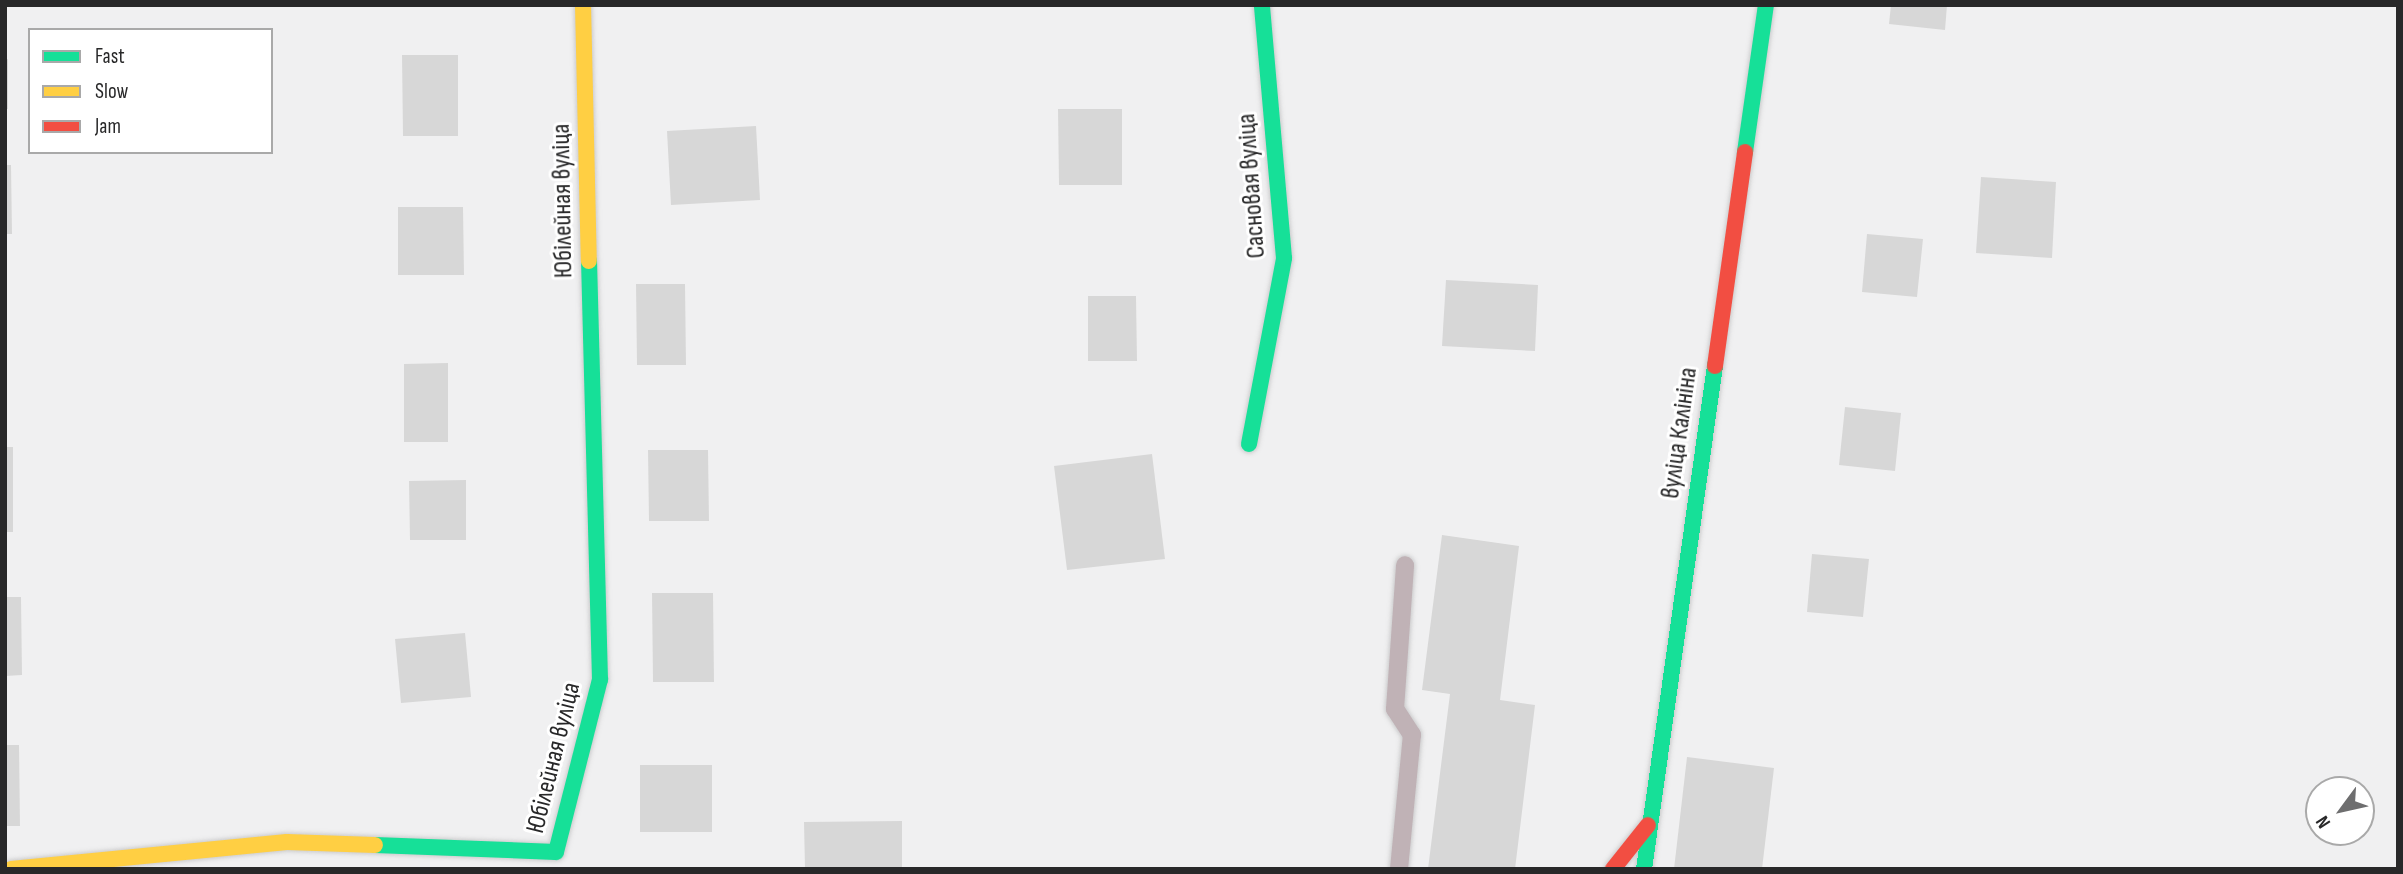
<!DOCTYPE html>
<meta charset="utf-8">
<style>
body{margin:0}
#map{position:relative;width:2403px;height:874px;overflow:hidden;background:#f0f0f1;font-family:"Sofia Sans Condensed",sans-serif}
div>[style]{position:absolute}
.building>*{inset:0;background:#d7d7d7}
.roads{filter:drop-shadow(0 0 2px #cccccd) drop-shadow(0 0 2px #cccccd)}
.lane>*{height:18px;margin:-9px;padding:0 9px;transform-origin:9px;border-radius:9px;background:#c0b2b6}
.fast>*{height:16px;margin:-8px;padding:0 8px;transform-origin:8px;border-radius:8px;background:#16e098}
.slow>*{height:16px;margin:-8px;padding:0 8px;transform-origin:8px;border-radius:8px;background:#ffcf43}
.jam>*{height:16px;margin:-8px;padding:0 8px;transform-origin:8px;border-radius:8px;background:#f24e42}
span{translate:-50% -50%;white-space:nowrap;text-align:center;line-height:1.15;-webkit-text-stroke:6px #fff;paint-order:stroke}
.street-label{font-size:26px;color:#282829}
.frame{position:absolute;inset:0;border:7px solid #282829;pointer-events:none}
.legend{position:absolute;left:28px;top:28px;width:245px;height:126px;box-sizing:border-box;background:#fff;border:2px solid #a9a9a9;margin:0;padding:9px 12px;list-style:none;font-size:21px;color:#282829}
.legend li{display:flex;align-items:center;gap:14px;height:35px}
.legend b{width:35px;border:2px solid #a9a9a9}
.north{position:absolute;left:2305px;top:776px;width:70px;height:70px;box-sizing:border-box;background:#fff;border:2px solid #a9a9a9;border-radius:50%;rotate:237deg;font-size:19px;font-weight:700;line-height:28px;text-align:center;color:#282829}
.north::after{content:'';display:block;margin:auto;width:24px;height:32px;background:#6e6e6f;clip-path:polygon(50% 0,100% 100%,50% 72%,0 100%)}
</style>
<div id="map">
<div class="building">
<div style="clip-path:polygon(1891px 5px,1947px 5px,1945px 30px,1889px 24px)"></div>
<div style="clip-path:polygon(402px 55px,458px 55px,458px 136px,403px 136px)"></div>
<div style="clip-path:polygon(8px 59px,8px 109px,5px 109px,5px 60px)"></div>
<div style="clip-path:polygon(1058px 109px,1122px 109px,1122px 185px,1059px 185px)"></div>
<div style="clip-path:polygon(756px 126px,760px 200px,671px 205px,667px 131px)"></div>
<div style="clip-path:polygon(5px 165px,11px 165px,12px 234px,5px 234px)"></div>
<div style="clip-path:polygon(1981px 177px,2056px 182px,2052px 258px,1976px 253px)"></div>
<div style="clip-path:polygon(398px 207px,463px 207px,464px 275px,398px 275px)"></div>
<div style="clip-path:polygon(1867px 234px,1923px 239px,1917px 297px,1862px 292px)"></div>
<div style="clip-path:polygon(1446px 280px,1538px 285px,1535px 351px,1442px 346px)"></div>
<div style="clip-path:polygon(636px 284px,685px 284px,686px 365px,637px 365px)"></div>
<div style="clip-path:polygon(1088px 296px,1136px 296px,1137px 361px,1088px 361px)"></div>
<div style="clip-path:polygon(448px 363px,448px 442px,404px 442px,404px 364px)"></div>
<div style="clip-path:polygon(1845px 407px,1901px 413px,1895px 471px,1839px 465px)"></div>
<div style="clip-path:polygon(5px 447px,13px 447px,13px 532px,5px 532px)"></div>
<div style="clip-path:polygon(648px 450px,708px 450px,709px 521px,649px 521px)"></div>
<div style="clip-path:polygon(1152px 454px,1165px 559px,1067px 570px,1054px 466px)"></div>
<div style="clip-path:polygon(466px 480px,466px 540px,410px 540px,409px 481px)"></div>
<div style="clip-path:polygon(1442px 535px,1519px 546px,1500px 700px,1535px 705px,1515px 869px,1428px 869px,1450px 694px,1422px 690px)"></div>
<div style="clip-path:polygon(1812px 554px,1869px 559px,1863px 617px,1807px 612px)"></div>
<div style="clip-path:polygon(652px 593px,713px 593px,714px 682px,653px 682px)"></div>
<div style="clip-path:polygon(5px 597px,21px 597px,22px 675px,5px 676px)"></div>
<div style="clip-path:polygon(465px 633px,471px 697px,401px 703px,395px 639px)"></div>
<div style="clip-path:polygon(5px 745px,19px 745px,20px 826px,5px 826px)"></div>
<div style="clip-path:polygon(1687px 757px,1774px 768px,1762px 869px,1674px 869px)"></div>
<div style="clip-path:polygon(640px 765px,712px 765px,712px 832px,640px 832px)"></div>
<div style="clip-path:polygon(902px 821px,902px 869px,805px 869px,804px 822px)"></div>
</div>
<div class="roads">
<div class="lane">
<div style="left:1399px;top:869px;width:135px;rotate:-84.5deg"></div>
<div style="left:1412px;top:735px;width:31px;rotate:-123deg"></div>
<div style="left:1395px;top:709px;width:144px;rotate:-86deg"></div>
</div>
<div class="fast">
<div style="left:1745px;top:152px;width:148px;rotate:-81.9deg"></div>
<div style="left:1249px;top:444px;width:189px;rotate:-79.3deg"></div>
<div style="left:1284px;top:258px;width:254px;rotate:-95deg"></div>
<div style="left:375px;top:845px;width:181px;rotate:2.2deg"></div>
<div style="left:556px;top:852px;width:178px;rotate:-75.7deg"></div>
<div style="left:600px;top:680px;width:419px;rotate:-91.5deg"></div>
<div style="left:1644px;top:869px;width:508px;rotate:-81.97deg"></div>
</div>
<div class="slow">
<div style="left:583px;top:5px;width:256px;rotate:88.7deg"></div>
<div style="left:11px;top:869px;width:277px;rotate:-5.6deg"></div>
<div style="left:287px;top:842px;width:88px;rotate:2deg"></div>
</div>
<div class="jam">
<div style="left:1715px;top:366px;width:216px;rotate:-82deg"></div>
<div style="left:1613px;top:869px;width:56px;rotate:-51.5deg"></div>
</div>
</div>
<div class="street-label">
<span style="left:1252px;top:186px;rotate:-94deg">Сасновая вуліца</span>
<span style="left:563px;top:201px;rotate:-91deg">Юбілейная вуліца</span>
<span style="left:1680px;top:433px;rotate:-82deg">вуліца Калініна</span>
<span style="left:554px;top:758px;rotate:-76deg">Юбілейная вуліца</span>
</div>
<div class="frame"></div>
<ul class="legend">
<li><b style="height:9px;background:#16e098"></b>Fast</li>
<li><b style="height:9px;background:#ffcf43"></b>Slow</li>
<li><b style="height:9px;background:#f24e42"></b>Jam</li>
</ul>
<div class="north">N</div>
</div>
